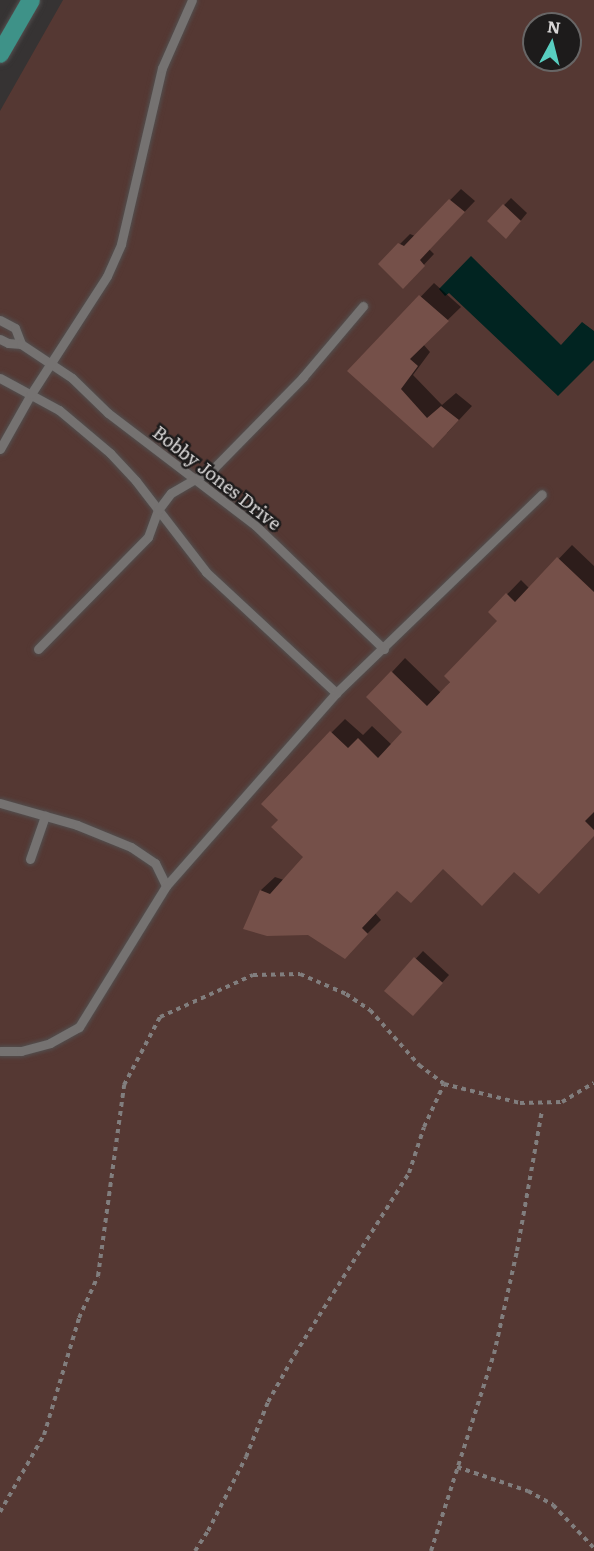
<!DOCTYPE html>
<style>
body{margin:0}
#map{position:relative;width:594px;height:1551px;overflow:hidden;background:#363333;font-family:Literata,serif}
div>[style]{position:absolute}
.green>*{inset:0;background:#553833}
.water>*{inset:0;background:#012421}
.shadow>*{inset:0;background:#0007}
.building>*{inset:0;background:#755049}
.path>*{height:4px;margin-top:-2px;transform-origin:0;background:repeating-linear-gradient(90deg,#817e7e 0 4.5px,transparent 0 9px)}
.roads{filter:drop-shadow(0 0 2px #524f4f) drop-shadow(0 0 2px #524f4f)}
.service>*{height:9px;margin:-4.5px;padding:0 4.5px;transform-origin:4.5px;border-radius:4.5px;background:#757271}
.trunk>*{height:18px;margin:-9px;padding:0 9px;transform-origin:9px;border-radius:9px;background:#3e9288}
span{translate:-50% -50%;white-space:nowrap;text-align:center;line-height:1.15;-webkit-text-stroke:5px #1d1b1b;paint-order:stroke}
.street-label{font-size:18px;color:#d8d6d6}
.north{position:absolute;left:522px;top:12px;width:60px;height:60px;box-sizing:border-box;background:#1d1b1b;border:2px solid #686666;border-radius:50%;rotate:7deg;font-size:16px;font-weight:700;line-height:24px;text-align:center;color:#d8d6d6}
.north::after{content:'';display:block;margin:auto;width:21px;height:27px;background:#58cec0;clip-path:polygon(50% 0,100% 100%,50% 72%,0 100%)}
</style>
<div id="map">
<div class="green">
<div style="clip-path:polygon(evenodd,63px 0,594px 0,594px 1551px,0 1551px,0 111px,63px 0,534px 24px,570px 24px,570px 60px,534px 60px,534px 24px)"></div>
</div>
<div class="water">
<div style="clip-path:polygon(471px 256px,561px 345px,582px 322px,594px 331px,594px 360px,558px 396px,449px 293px,445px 296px,439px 289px)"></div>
</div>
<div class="shadow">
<div style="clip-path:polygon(461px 189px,475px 201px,429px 249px,434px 254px,403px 287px,380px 264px,410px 234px,415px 236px)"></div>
<div style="clip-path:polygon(511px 198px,527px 213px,513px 230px,489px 221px)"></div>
<div style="clip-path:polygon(434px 283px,461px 307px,423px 344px,430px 352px,413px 375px,442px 405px,456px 393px,472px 406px,447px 433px,349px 371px)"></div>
<div style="clip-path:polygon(572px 545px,594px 566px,594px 835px,515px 870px,443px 867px,398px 889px,375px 913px,381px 920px,344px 957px,309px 933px,245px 928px,261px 890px,275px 877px,284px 880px,305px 857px,280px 819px,331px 733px,345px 719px,363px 735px,372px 726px,392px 745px,405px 732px,392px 672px,405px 658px,441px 693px,499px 621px,490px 612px,521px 580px,530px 589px)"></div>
<div style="clip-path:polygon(423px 951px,449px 975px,420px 1007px,386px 991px)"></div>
</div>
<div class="building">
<div style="clip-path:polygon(449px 199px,465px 212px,420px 260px,425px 266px,403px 289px,378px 264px,398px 243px,404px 246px)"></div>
<div style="clip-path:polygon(503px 204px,521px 221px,506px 239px,487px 221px)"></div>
<div style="clip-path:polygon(419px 295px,449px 321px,410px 359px,418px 366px,401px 389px,427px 418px,441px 406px,459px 420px,433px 448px,347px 371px)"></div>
<div style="clip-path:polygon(557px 557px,594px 592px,594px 812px,585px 821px,594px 830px,594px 836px,539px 894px,514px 872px,482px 906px,443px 869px,411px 903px,397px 891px,362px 928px,368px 934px,345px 959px,308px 935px,267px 936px,243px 929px,260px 890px,270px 894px,303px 857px,271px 827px,278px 820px,261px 804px,330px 731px,348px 748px,358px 738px,378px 758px,402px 732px,366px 697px,391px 671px,427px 706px,450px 682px,444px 676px,497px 621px,488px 612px,506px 593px,515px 602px)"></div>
<div style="clip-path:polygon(414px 957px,443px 983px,413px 1016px,384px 991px)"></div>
</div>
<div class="path">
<div style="left:457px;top:1467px;width:75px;rotate:18.7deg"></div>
<div style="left:528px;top:1491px;width:29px;rotate:29deg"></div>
<div style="left:553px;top:1505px;width:59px;rotate:46.4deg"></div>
<div style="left:0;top:1512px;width:89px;rotate:-60.3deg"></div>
<div style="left:44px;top:1435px;width:122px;rotate:-73.3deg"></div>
<div style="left:79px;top:1318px;width:46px;rotate:-65.7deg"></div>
<div style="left:98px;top:1276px;width:193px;rotate:-82.2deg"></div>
<div style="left:124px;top:1085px;width:77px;rotate:-62.1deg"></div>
<div style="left:160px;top:1017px;width:102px;rotate:-24.3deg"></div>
<div style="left:253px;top:975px;width:47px;rotate:-1.2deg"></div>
<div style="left:300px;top:974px;width:50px;rotate:23.5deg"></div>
<div style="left:346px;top:994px;width:29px;rotate:34deg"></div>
<div style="left:370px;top:1010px;width:74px;rotate:48.3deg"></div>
<div style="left:419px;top:1065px;width:31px;rotate:37deg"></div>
<div style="left:444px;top:1084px;width:78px;rotate:14deg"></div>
<div style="left:520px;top:1103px;width:42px;rotate:-1.4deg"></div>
<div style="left:562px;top:1102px;width:37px;rotate:-31deg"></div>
<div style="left:195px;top:1551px;width:24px;rotate:-57deg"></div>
<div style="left:208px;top:1531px;width:83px;rotate:-62.8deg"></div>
<div style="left:246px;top:1457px;width:59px;rotate:-68.2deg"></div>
<div style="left:268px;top:1402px;width:55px;rotate:-60.6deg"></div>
<div style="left:295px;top:1354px;width:214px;rotate:-57.8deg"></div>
<div style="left:409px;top:1173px;width:48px;rotate:-71.9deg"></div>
<div style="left:424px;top:1127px;width:47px;rotate:-65.1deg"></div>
<div style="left:431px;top:1551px;width:207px;rotate:-72.3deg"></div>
<div style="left:494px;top:1354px;width:106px;rotate:-77.4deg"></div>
<div style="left:517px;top:1251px;width:143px;rotate:-79.9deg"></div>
</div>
<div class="roads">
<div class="service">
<div style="left:0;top:320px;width:17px;rotate:28deg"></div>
<div style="left:15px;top:328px;width:17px;rotate:69deg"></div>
<div style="left:0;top:339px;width:9px;rotate:27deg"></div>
<div style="left:8px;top:343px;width:13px;rotate:4deg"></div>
<div style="left:21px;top:344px;width:61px;rotate:33.7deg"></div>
<div style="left:72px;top:378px;width:50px;rotate:44.2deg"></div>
<div style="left:108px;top:413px;width:185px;rotate:37.3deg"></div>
<div style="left:255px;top:525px;width:179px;rotate:43.9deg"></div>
<div style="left:0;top:378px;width:67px;rotate:28.5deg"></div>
<div style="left:59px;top:410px;width:67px;rotate:40.1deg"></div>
<div style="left:110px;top:453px;width:38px;rotate:47deg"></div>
<div style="left:136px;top:481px;width:115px;rotate:52.4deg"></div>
<div style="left:206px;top:572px;width:178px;rotate:42.9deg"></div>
<div style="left:0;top:449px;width:63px;rotate:-60.6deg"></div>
<div style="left:31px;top:394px;width:140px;rotate:-57.2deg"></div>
<div style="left:107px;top:276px;width:35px;rotate:-66deg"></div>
<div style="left:121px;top:244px;width:181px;rotate:-76.9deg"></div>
<div style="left:162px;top:68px;width:74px;rotate:-66.2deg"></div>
<div style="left:38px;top:649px;width:157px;rotate:-45.5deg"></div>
<div style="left:148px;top:537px;width:29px;rotate:-70deg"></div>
<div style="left:158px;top:510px;width:21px;rotate:-53deg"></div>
<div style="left:171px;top:493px;width:50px;rotate:-30.2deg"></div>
<div style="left:214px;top:468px;width:127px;rotate:-45.6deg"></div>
<div style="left:303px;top:377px;width:93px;rotate:-49.8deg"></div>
<div style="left:0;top:803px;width:80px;rotate:15.9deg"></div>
<div style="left:77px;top:825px;width:58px;rotate:22.2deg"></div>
<div style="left:131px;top:847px;width:29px;rotate:34deg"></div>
<div style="left:155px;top:863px;width:25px;rotate:64deg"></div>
<div style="left:30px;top:859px;width:46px;rotate:-70.8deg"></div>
<div style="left:0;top:1051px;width:21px"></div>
<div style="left:21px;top:1051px;width:30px;rotate:-15deg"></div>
<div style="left:50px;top:1043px;width:33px;rotate:-29deg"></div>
<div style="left:79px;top:1027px;width:166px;rotate:-58.3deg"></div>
<div style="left:166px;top:886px;width:257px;rotate:-48.6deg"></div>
<div style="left:336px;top:693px;width:286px;rotate:-44deg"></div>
</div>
<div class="trunk">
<div style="left:0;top:54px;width:62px;rotate:-60.1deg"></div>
</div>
</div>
<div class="street-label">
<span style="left:217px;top:478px;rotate:38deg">Bobby Jones Drive</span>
</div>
<div class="north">N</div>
</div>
